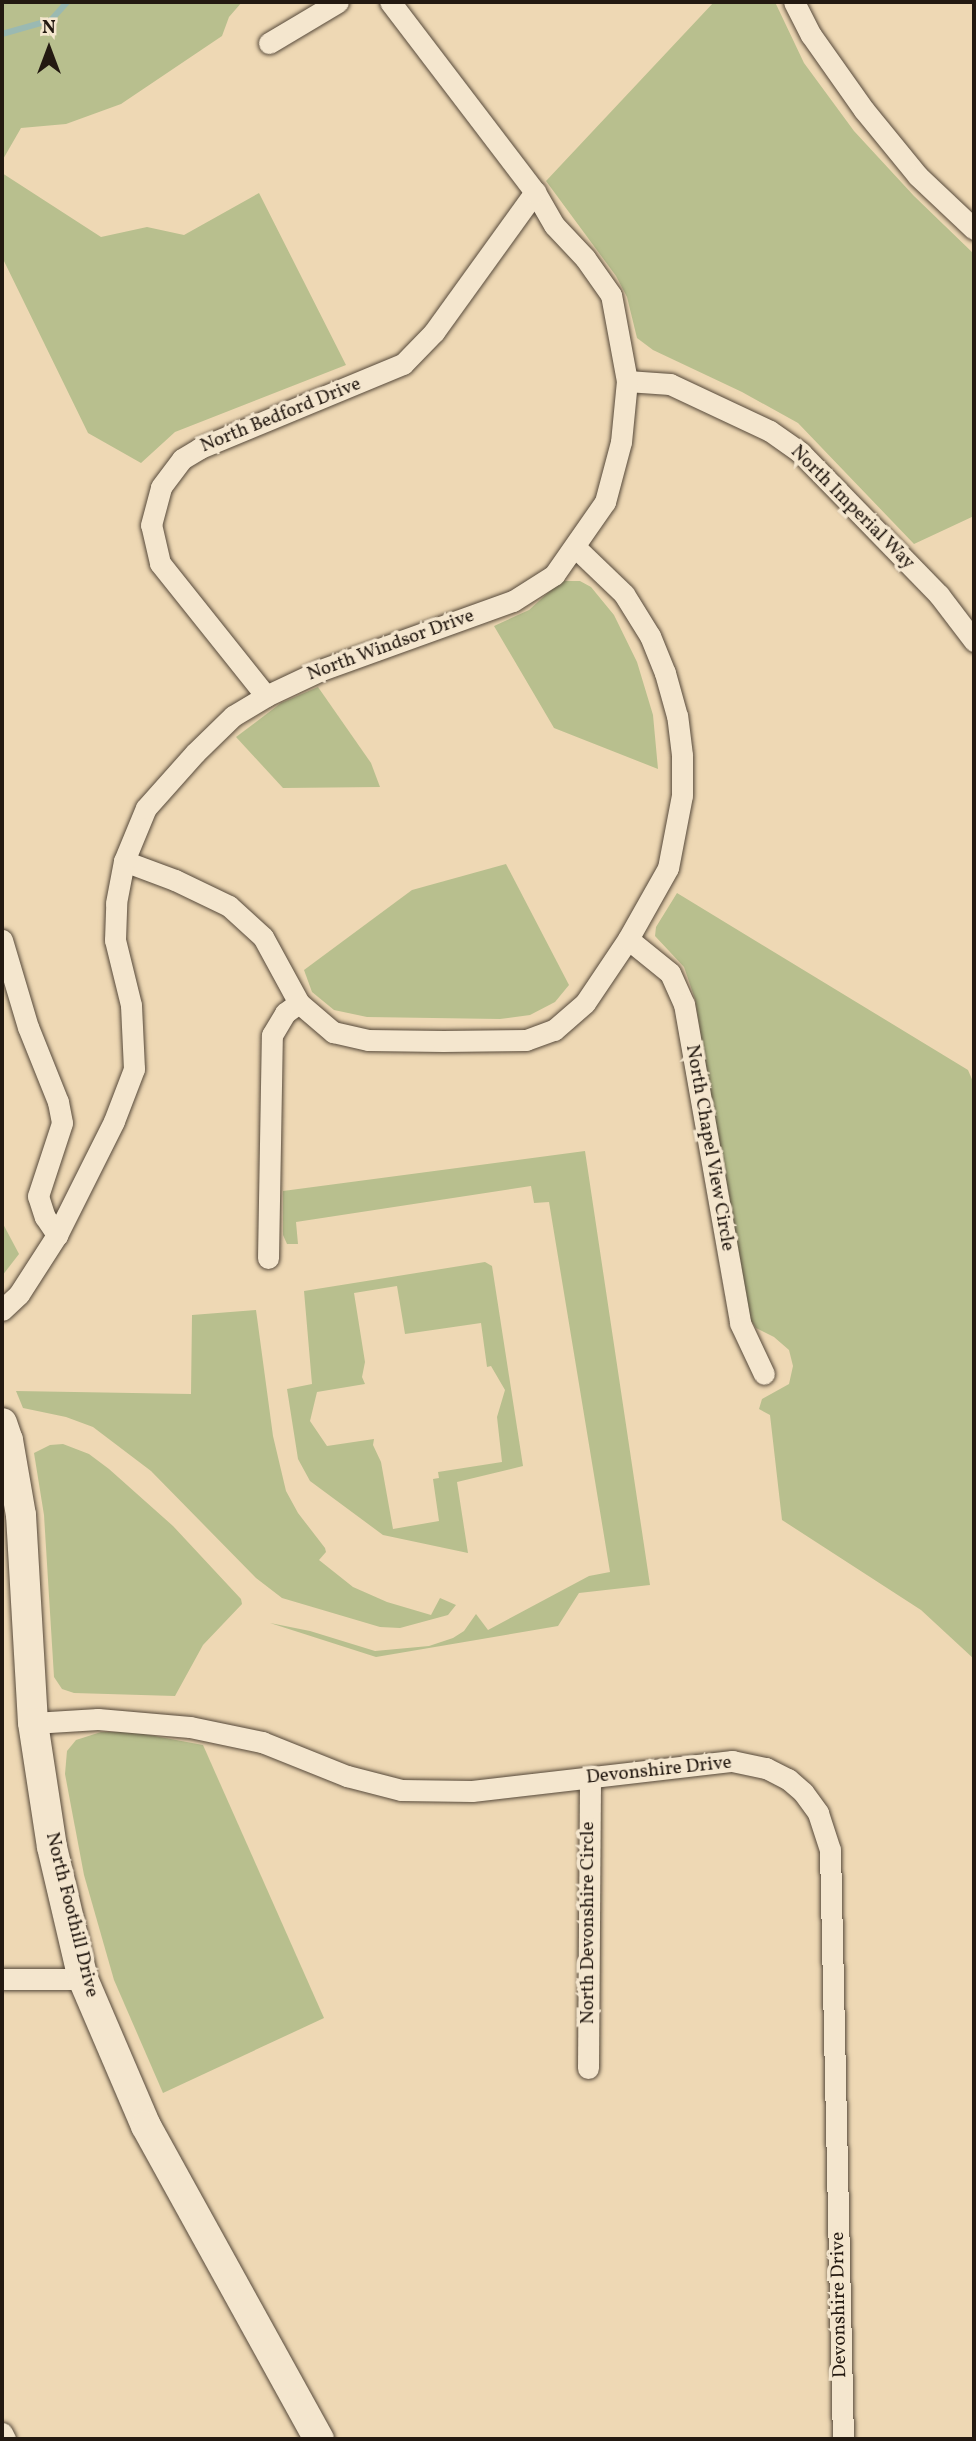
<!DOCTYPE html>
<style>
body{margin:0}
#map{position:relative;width:976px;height:2441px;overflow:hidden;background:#eed8b4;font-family:Vollkorn,serif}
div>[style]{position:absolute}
.green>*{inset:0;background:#b8bf8e}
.stream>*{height:6px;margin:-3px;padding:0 3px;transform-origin:3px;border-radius:3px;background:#9ab9b2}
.roads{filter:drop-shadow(0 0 2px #56493a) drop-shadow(0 0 2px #56493a)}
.street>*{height:21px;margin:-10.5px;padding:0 10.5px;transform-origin:10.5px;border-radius:10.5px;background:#f4e6ce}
.secondary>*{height:30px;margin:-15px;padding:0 15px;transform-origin:15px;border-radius:15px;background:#f4e6ce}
span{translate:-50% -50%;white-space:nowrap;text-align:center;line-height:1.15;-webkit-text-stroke:7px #f4e6ce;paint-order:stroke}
.street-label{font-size:19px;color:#231911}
.frame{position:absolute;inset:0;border:4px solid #231911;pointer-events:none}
.north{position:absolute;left:14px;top:14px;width:70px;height:70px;-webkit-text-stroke:5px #f4e6ce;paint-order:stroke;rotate:0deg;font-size:19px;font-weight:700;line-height:28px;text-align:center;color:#231911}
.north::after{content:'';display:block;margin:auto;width:24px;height:32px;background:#231911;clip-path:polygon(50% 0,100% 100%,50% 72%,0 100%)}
</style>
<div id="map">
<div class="green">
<div style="clip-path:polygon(2px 2px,242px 2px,229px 17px,222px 36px,121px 104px,66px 124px,21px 128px,2px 161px)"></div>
<div style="clip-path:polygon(714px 2px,775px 2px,804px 63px,854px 131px,914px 196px,974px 254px,974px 516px,914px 544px,798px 423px,742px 392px,653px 350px,637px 338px,627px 297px,616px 276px,546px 181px)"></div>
<div style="clip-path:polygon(2px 173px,101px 237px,147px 227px,184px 235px,259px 193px,346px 365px,175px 432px,141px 463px,88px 433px,2px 257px)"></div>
<div style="clip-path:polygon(561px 581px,580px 581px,591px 587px,614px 615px,637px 662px,653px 715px,658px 769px,554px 728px,494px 626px,529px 610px)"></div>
<div style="clip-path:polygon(318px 687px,371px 763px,380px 787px,283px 788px,236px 737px,281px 703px)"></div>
<div style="clip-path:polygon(506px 864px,569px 985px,555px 1002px,530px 1015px,500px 1019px,367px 1017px,334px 1010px,312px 992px,304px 970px,412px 890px)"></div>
<div style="clip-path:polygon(677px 893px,968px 1070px,974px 1084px,974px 1659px,921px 1610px,782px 1520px,770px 1415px,759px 1409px,762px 1399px,789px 1384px,793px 1366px,789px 1350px,774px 1337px,756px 1328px,747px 1314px,695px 999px,684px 967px,655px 936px,656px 927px)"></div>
<div style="clip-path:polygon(585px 1151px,650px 1585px,579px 1593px,558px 1626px,376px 1657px,270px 1623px,310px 1631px,375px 1651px,429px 1646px,453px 1638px,464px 1631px,476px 1614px,488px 1630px,589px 1576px,610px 1572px,549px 1202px,534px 1203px,531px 1186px,296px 1222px,298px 1244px,287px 1244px,283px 1235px,283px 1191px)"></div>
<div style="clip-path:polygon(2px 1222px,19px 1254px,2px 1276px)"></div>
<div style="clip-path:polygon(evenodd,485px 1262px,492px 1266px,523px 1466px,457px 1482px,468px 1553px,383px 1535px,310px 1481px,298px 1459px,287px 1389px,312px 1384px,304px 1291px,485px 1262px,397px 1286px,405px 1334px,481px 1323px,487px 1367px,491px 1366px,505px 1390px,497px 1417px,502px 1462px,438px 1472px,439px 1478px,433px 1479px,439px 1521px,393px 1529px,381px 1462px,373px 1445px,374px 1439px,327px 1446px,310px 1421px,317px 1392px,365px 1384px,362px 1377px,365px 1362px,354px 1293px,397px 1286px)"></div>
<div style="clip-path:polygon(256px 1310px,273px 1436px,286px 1491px,298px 1513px,325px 1548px,326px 1552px,319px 1560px,353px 1587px,387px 1602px,431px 1615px,440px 1598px,456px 1605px,448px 1615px,400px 1628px,380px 1627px,282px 1598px,256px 1578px,151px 1471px,93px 1427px,66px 1417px,23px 1408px,16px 1391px,191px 1394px,192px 1315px)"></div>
<div style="clip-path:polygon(63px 1444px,89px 1454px,109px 1469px,173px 1526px,241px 1599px,242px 1604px,203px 1645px,175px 1696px,74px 1693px,62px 1689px,54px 1677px,44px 1515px,34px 1453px,50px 1445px)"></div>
<div style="clip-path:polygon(101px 1732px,133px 1732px,203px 1745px,324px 2018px,163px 2093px,114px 1980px,84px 1875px,65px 1774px,67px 1751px,76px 1740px)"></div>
</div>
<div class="stream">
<div style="left:2px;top:34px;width:51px;rotate:-15.9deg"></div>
<div style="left:51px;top:20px;width:24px;rotate:-48deg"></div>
</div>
<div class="roads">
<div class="street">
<div style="left:794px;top:2px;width:37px;rotate:63deg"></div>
<div style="left:811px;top:35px;width:92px;rotate:54.8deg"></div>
<div style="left:864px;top:110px;width:85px;rotate:50.7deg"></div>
<div style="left:918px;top:176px;width:77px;rotate:43.4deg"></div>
<div style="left:269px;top:43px;width:80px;rotate:-30.7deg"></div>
<div style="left:627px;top:381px;width:43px;rotate:4deg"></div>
<div style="left:670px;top:384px;width:110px;rotate:25.2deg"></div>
<div style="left:770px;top:431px;width:38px;rotate:35deg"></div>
<div style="left:801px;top:453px;width:198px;rotate:45.8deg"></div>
<div style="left:939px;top:595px;width:58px;rotate:52.7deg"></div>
<div style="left:266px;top:696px;width:170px;rotate:-128.6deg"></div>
<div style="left:160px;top:563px;width:39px;rotate:-103deg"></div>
<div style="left:151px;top:525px;width:39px;rotate:-75deg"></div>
<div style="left:161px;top:487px;width:35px;rotate:-53deg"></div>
<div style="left:182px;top:459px;width:21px;rotate:-31deg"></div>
<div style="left:200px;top:448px;width:220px;rotate:-22.5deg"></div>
<div style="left:403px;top:364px;width:45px;rotate:-45.9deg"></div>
<div style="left:434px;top:332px;width:173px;rotate:-54.2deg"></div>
<div style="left:124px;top:861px;width:54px;rotate:20.4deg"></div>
<div style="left:175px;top:880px;width:60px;rotate:25.7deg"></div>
<div style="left:229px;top:906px;width:46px;rotate:42.4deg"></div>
<div style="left:263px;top:937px;width:75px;rotate:61.4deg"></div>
<div style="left:299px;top:1003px;width:45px;rotate:40.5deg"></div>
<div style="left:333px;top:1032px;width:36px;rotate:13deg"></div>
<div style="left:368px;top:1040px;width:75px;rotate:0.8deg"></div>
<div style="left:443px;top:1041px;width:83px;rotate:-0.7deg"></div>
<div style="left:526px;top:1040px;width:30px;rotate:-20deg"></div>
<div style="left:554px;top:1030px;width:41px;rotate:-41.1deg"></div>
<div style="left:585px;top:1003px;width:77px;rotate:-56.1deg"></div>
<div style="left:628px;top:939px;width:81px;rotate:-60.6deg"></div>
<div style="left:668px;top:868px;width:74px;rotate:-79.1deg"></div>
<div style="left:682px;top:795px;width:40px;rotate:-90deg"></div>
<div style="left:682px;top:755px;width:39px;rotate:-97deg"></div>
<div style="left:677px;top:716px;width:45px;rotate:-105.6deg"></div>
<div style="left:665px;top:673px;width:40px;rotate:-112deg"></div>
<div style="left:650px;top:636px;width:49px;rotate:-121.8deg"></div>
<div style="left:624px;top:594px;width:68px;rotate:-136.2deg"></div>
<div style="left:628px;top:939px;width:54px;rotate:39deg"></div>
<div style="left:670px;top:973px;width:34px;rotate:66deg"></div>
<div style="left:684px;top:1004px;width:324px;rotate:80deg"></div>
<div style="left:740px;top:1323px;width:56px;rotate:64.8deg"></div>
<div style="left:2px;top:940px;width:91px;rotate:73.4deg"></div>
<div style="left:28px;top:1027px;width:81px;rotate:68.2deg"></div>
<div style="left:58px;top:1102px;width:21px;rotate:79deg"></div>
<div style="left:62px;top:1123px;width:77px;rotate:108.2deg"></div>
<div style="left:38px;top:1196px;width:22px;rotate:72deg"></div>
<div style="left:45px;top:1217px;width:22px;rotate:56deg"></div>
<div style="left:268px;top:1258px;width:223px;rotate:-89deg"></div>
<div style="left:272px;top:1035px;width:26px;rotate:-59deg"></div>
<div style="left:285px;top:1013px;width:17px;rotate:-36deg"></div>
<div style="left:2px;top:1310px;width:23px;rotate:-43deg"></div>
<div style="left:19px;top:1294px;width:70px;rotate:-57.2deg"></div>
<div style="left:57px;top:1235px;width:127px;rotate:-63.4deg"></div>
<div style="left:114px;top:1121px;width:56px;rotate:-69deg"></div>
<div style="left:134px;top:1069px;width:64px;rotate:-92.7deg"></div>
<div style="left:131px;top:1005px;width:67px;rotate:-103.8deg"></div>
<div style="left:115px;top:940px;width:37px;rotate:-88deg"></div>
<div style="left:116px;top:903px;width:43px;rotate:-79.2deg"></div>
<div style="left:124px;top:861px;width:57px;rotate:-67.5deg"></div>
<div style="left:146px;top:808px;width:74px;rotate:-48.3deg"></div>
<div style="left:195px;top:753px;width:53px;rotate:-44.2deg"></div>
<div style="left:233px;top:716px;width:39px;rotate:-31deg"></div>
<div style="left:266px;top:696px;width:61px;rotate:-25.3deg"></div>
<div style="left:321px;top:670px;width:204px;rotate:-19.8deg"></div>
<div style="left:513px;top:601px;width:49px;rotate:-32.4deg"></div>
<div style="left:554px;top:575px;width:89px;rotate:-55.1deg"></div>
<div style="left:605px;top:502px;width:62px;rotate:-75.1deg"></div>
<div style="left:621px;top:442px;width:61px;rotate:-84.4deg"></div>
<div style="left:627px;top:381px;width:87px;rotate:-100.5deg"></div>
<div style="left:611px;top:295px;width:45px;rotate:-125.1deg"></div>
<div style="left:585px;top:258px;width:45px;rotate:-133.2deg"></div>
<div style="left:554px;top:225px;width:38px;rotate:-120deg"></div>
<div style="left:535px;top:192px;width:239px;rotate:-127.3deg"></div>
<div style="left:33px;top:1723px;width:65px;rotate:-3.5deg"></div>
<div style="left:98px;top:1719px;width:92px;rotate:5deg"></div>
<div style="left:190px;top:1727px;width:74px;rotate:11.8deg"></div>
<div style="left:262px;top:1742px;width:92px;rotate:21.8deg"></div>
<div style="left:347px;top:1776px;width:56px;rotate:14.5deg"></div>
<div style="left:401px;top:1790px;width:71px;rotate:0.8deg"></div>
<div style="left:472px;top:1791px;width:262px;rotate:-6.6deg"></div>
<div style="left:732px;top:1761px;width:35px;rotate:12deg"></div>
<div style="left:766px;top:1768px;width:25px;rotate:27deg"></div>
<div style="left:788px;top:1779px;width:20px;rotate:41deg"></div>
<div style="left:803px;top:1792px;width:26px;rotate:54deg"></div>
<div style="left:818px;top:1813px;width:39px;rotate:72deg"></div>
<div style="left:830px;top:1850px;width:589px;rotate:88.74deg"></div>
<div style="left:2px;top:1979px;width:81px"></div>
<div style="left:588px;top:2068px;width:290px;rotate:-89.6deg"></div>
<div style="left:2px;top:2433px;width:7px;rotate:63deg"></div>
</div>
<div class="secondary">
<div style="left:2px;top:1423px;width:18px;rotate:71deg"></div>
<div style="left:8px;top:1440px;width:76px;rotate:80.2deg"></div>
<div style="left:21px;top:1515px;width:208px;rotate:86.7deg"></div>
<div style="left:33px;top:1723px;width:125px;rotate:81.3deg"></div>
<div style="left:52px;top:1847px;width:136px;rotate:76.8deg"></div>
<div style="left:83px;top:1979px;width:160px;rotate:66.8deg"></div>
<div style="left:146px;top:2126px;width:358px;rotate:61.1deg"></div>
</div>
</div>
<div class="street-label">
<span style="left:281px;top:416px;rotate:-22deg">North Bedford Drive</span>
<span style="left:852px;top:508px;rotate:45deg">North Imperial Way</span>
<span style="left:391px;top:646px;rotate:-20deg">North Windsor Drive</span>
<span style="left:709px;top:1148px;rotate:80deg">North Chapel View Circle</span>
<span style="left:659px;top:1771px;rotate:-6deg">Devonshire Drive</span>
<span style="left:71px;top:1915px;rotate:76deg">North Foothill Drive</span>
<span style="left:589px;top:1923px;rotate:-90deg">North Devonshire Circle</span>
<span style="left:840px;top:2305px;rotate:-91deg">Devonshire Drive</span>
</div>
<div class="frame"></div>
<div class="north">N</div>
</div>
